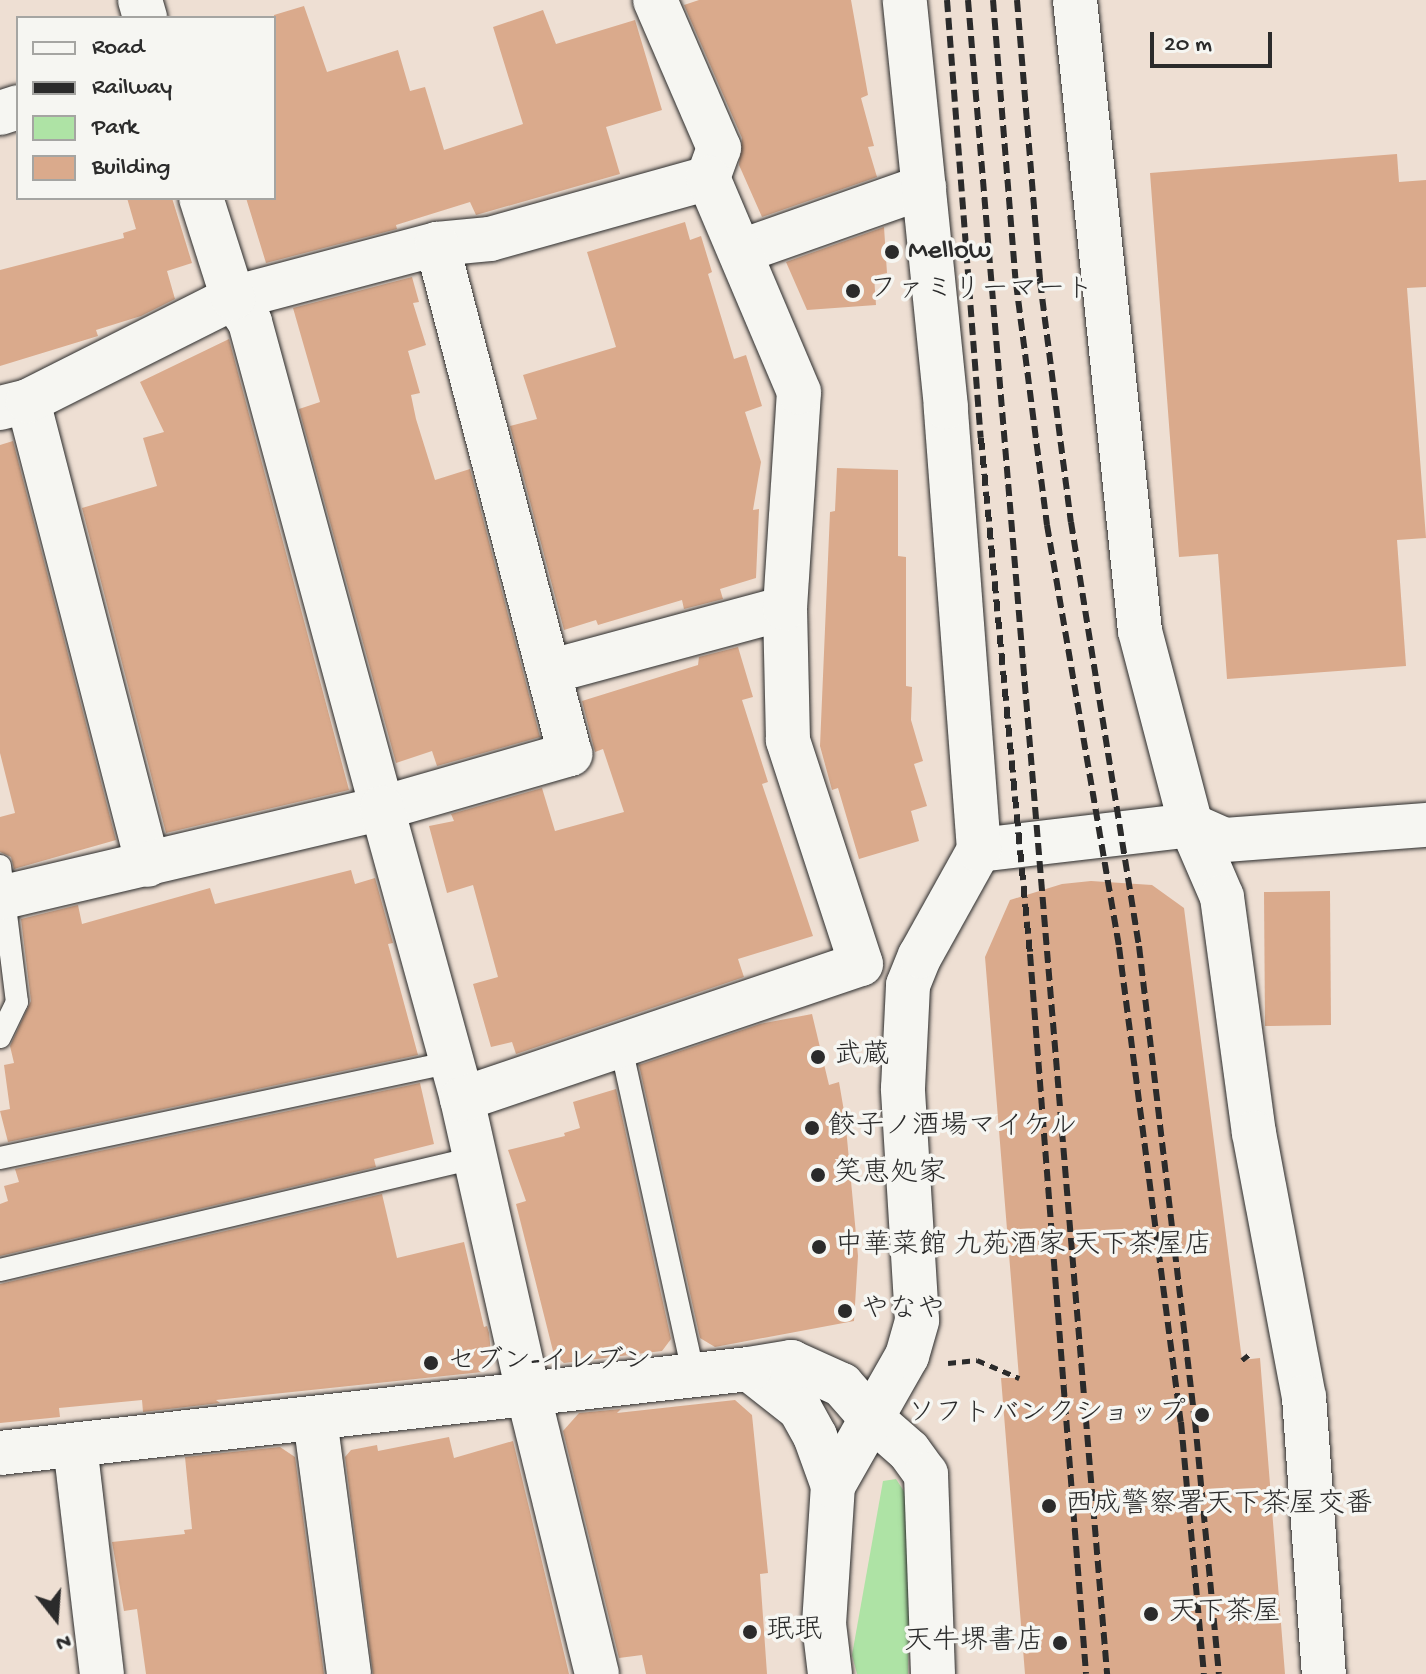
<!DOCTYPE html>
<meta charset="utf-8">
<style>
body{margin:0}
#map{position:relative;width:1426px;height:1674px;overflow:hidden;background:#eedfd3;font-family:"Gochi Hand","Klee One",sans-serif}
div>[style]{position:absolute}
.green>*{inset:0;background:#aee3a5}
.building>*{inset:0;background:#daaa8c}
.path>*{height:5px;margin-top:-2.5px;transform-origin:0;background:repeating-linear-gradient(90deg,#2b2b2b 0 8px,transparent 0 14px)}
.roads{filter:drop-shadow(0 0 2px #2b2b2b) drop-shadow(0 0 2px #2b2b2b)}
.lane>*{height:22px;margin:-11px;padding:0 11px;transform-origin:11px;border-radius:11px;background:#f6f6f2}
.street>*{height:44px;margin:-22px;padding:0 22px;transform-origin:22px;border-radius:22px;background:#f6f6f2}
.secondary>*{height:44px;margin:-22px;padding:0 22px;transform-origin:22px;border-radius:22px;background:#f6f6f2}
.rail>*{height:6px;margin-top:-3px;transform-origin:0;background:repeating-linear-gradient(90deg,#2b2b2b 0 12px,transparent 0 18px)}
.dots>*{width:22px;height:22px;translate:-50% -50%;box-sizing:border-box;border:4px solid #f6f6f2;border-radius:50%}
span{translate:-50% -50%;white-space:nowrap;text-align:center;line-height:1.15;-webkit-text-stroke:7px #f6f6f2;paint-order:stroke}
.poi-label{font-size:28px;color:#2b2b2b}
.left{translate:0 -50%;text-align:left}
.right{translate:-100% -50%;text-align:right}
.legend{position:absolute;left:16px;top:16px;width:260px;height:184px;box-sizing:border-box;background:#f6f6f2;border:2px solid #a5a5a2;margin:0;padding:10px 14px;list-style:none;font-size:24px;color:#2b2b2b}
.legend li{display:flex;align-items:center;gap:16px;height:40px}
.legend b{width:40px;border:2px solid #a5a5a2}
.north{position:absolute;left:16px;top:1578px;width:80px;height:80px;-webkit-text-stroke:6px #f6f6f2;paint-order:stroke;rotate:163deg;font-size:22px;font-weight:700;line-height:32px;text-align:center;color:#2b2b2b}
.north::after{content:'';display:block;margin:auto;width:28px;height:36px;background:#2b2b2b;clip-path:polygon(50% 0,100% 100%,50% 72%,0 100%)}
.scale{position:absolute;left:1150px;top:32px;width:122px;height:36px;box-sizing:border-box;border:4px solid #2b2b2b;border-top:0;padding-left:10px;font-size:24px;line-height:28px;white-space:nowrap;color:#2b2b2b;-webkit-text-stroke:6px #f6f6f2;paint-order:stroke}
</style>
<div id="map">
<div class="green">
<div style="clip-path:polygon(896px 1479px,911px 1502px,908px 1674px,857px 1674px,852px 1655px,883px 1481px)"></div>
</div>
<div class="building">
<div style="clip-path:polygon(699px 0,851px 0,868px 95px,861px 98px,874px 146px,868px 147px,877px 177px,762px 217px,739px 165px,742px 138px,684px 5px)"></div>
<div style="clip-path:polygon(304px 6px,327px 72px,398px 50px,410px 91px,425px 87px,444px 150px,523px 124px,493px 27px,543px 10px,556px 44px,635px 20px,662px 110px,606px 127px,620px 174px,476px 215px,470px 202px,396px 225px,397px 229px,266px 263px,246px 198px,274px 198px,274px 15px)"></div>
<div style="clip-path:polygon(1397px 154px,1399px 182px,1426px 180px,1426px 287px,1407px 288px,1426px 538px,1397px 540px,1406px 666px,1227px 679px,1218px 554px,1179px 557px,1150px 173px)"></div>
<div style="clip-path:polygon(127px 198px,172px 198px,192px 263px,167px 271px,175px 299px,141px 316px,96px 330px,98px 336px,0 366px,0 270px,124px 238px,123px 233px,136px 229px)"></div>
<div style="clip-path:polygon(685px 222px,690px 240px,701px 236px,712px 272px,708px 274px,734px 359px,746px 355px,762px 406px,745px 412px,761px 462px,753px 510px,759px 509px,756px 578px,720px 589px,723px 599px,684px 609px,682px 600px,598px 625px,596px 620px,564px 630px,510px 426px,537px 419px,523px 375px,616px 347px,587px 252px)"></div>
<div style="clip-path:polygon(884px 227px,887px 273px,874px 276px,876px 305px,807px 310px,786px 262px)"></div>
<div style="clip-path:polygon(412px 277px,419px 302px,413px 303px,426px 345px,408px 351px,420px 393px,411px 395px,416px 419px,435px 480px,470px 469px,540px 737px,437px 766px,432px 751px,396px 763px,299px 409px,320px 402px,293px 308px)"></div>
<div style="clip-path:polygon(229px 339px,349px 790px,166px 833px,82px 508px,157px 486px,143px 438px,164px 432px,140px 382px)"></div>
<div style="clip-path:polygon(13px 441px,116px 840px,14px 869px,11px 857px,0 852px,0 817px,15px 813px,0 753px,0 445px)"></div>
<div style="clip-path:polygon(837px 468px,898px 470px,898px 556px,906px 557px,906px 686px,912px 687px,911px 720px,923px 761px,914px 764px,927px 806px,911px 811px,919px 841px,859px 859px,838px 788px,832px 790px,820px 746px,830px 512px,835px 511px)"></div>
<div style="clip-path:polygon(738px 647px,753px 697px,742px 700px,768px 782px,762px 784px,813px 936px,738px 959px,744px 977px,516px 1054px,512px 1042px,491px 1047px,473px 984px,498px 977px,473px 885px,447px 893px,429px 826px,454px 821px,451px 814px,542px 788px,555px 831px,624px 812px,603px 749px,595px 752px,582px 701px,698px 665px,699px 657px)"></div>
<div style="clip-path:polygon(351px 870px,355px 884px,375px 878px,393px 943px,388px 944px,418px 1055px,8px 1142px,0 1111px,10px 1109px,4px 1065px,14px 1063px,10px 1046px,31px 1001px,21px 919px,78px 905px,82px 924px,210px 888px,215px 904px)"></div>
<div style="clip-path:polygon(1091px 881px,1152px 885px,1184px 908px,1242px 1360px,1260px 1358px,1285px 1674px,1025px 1674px,1001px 1378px,1019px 1378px,985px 957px,1010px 900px,1062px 884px)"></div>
<div style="clip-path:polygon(1330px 891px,1331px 1025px,1265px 1026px,1264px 892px)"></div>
<div style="clip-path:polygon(812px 1014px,829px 1085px,839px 1082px,845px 1117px,858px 1256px,854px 1321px,715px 1347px,700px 1338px,639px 1065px,760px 1024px)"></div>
<div style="clip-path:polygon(420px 1083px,434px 1144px,374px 1159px,376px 1167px,0 1256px,0 1204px,8px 1201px,4px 1186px,19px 1182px,15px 1169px)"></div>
<div style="clip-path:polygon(616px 1089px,671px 1339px,662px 1351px,564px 1363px,554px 1355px,516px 1204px,526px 1201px,508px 1150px,565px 1136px,564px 1133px,580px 1128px,573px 1102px)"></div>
<div style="clip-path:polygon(382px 1194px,397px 1258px,464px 1242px,484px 1327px,487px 1326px,489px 1333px,492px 1363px,482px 1372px,216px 1400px,220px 1403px,143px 1412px,142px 1400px,59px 1408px,60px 1417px,0 1423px,0 1284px)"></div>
<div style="clip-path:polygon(735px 1400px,752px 1415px,768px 1573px,760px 1574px,767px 1674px,646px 1674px,642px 1655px,619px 1658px,563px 1431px,579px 1413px,621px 1409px,617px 1413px)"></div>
<div style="clip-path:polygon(449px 1437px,454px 1458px,513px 1441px,569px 1674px,373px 1674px,345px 1457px,351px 1450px,377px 1445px,378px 1451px)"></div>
<div style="clip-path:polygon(280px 1447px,295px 1457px,324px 1674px,146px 1674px,137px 1609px,124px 1611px,112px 1542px,185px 1534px,184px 1530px,192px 1529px,185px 1457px)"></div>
</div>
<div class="path">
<div style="left:1242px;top:1360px;width:11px;rotate:-38deg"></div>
<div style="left:948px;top:1363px;width:29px;rotate:-6deg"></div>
<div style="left:977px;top:1360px;width:46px;rotate:23.2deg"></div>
</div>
<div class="roads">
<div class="lane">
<div style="left:0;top:866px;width:137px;rotate:82.9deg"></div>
<div style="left:17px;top:1002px;width:39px;rotate:116deg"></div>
<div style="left:621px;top:1047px;width:337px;rotate:77.5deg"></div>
<div style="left:0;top:1158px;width:462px;rotate:-12deg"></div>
<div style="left:0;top:1270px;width:488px;rotate:-13.3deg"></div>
</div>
<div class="street">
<div style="left:1075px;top:0;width:634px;rotate:84.12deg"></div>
<div style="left:1140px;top:631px;width:201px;rotate:75.3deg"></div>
<div style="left:1191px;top:825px;width:78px;rotate:66.7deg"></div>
<div style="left:1222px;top:897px;width:238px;rotate:82.3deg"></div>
<div style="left:1254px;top:1133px;width:269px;rotate:79.3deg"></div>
<div style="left:1304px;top:1397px;width:278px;rotate:85.9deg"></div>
<div style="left:0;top:113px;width:19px;rotate:-18deg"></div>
<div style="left:742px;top:251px;width:193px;rotate:-19.4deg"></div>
<div style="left:28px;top:401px;width:479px;rotate:75.5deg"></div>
<div style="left:552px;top:671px;width:241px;rotate:-15.1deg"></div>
<div style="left:382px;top:808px;width:504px;rotate:-105.2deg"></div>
<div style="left:250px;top:322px;width:29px;rotate:-125deg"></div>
<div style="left:233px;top:298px;width:211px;rotate:-14.8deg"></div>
<div style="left:437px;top:244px;width:53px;rotate:-5.4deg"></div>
<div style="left:490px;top:239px;width:226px;rotate:-15.6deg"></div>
<div style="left:708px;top:178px;width:32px;rotate:-70deg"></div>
<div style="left:719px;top:148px;width:161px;rotate:-113.4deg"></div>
<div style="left:979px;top:850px;width:213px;rotate:-6.7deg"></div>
<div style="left:1191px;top:825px;width:37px;rotate:24deg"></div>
<div style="left:1225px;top:840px;width:202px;rotate:-4.3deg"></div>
<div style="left:4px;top:897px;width:388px;rotate:-13.2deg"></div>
<div style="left:382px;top:808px;width:196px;rotate:-16deg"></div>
<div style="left:570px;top:754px;width:527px;rotate:-104.62deg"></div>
<div style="left:749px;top:1369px;width:43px;rotate:-9.5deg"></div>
<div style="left:791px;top:1362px;width:56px;rotate:24.3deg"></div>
<div style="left:842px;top:1385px;width:41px;rotate:48.9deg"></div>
<div style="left:869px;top:1416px;width:53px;rotate:41.2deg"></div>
<div style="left:909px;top:1451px;width:29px;rotate:54deg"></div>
<div style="left:926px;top:1474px;width:200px;rotate:88deg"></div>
<div style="left:749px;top:1369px;width:65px;rotate:38.1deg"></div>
<div style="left:800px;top:1409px;width:31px;rotate:61deg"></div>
<div style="left:815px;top:1436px;width:53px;rotate:70.2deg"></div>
<div style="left:315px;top:1419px;width:257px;rotate:82.4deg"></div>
<div style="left:75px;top:1445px;width:231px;rotate:83.3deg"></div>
<div style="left:830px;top:1674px;width:50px;rotate:-96.8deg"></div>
<div style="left:824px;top:1624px;width:138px;rotate:-86.3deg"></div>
<div style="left:833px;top:1486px;width:150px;rotate:-60.4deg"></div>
<div style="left:907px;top:1356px;width:37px;rotate:-74deg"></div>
<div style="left:917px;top:1320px;width:232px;rotate:-93.5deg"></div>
<div style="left:903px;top:1088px;width:103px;rotate:-87.2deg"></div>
<div style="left:908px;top:985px;width:31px;rotate:-68deg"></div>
<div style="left:920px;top:956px;width:121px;rotate:-60.9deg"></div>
<div style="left:979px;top:850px;width:444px;rotate:-94.3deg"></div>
<div style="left:946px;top:407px;width:409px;rotate:-95.8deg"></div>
</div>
<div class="secondary">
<div style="left:140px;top:0;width:19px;rotate:74deg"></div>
<div style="left:0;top:408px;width:29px;rotate:-14deg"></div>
<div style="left:28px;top:401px;width:229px;rotate:-26.7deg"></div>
<div style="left:233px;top:298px;width:105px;rotate:-107.7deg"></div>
<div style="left:382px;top:808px;width:302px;rotate:74.6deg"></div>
<div style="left:462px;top:1099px;width:305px;rotate:77.3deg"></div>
<div style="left:529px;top:1397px;width:285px;rotate:76.2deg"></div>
<div style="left:462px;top:1099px;width:421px;rotate:-18.7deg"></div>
<div style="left:861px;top:964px;width:236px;rotate:-108.1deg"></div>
<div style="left:788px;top:740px;width:132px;rotate:-91.3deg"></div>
<div style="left:785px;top:608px;width:216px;rotate:-86.3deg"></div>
<div style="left:799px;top:392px;width:233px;rotate:-113deg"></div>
<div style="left:0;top:1453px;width:754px;rotate:-6.4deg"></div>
</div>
</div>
<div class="rail">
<div style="left:947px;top:0;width:439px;rotate:85.6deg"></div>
<div style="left:981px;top:438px;width:518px;rotate:84.58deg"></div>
<div style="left:1030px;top:954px;width:722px;rotate:85.55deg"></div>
<div style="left:968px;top:0;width:1680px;rotate:85.25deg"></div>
<div style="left:993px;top:0;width:284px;rotate:85.4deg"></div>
<div style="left:1016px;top:283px;width:244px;rotate:82.7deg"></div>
<div style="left:1047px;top:525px;width:428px;rotate:80.3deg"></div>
<div style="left:1119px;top:947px;width:479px;rotate:82.6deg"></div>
<div style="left:1181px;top:1422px;width:253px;rotate:84.8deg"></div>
<div style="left:1017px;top:0;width:282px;rotate:85.3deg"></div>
<div style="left:1040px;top:281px;width:243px;rotate:82.7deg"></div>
<div style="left:1071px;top:522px;width:429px;rotate:80.9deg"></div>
<div style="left:1139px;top:946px;width:478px;rotate:83.3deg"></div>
<div style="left:1195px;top:1421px;width:254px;rotate:84.6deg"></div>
</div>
<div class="dots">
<div style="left:892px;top:252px;background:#2b2b2b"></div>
<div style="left:853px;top:291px;background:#2b2b2b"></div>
<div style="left:818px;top:1057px;background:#2b2b2b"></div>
<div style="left:812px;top:1128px;background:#2b2b2b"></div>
<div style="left:818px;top:1175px;background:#2b2b2b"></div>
<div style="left:819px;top:1247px;background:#2b2b2b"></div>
<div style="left:845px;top:1311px;background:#2b2b2b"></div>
<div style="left:431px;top:1363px;background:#2b2b2b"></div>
<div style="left:1202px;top:1415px;background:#2b2b2b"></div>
<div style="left:1049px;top:1506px;background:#2b2b2b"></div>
<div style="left:1151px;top:1614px;background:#2b2b2b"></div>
<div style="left:750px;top:1632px;background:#2b2b2b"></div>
<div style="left:1060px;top:1643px;background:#2b2b2b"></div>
</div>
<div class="poi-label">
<span class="left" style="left:908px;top:252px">Mellow</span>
<span class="left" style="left:869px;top:291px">ファミリーマート</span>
<span class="left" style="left:834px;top:1057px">武蔵</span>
<span class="left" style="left:828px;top:1128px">餃子ノ酒場マイケル</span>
<span class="left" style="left:834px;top:1175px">笑恵処家</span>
<span class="left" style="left:835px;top:1247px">中華菜館 九苑酒家 天下茶屋店</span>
<span class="left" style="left:861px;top:1311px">やなや</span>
<span class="left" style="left:447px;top:1363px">セブン-イレブン</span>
<span class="right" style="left:1186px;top:1415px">ソフトバンクショップ</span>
<span class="left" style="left:1065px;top:1506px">西成警察署天下茶屋交番</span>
<span class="left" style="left:1169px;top:1614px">天下茶屋</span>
<span class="left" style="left:766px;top:1632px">珉珉</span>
<span class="right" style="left:1044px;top:1643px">天牛堺書店</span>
</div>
<ul class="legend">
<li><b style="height:10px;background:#f6f6f2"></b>Road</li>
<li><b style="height:10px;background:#2b2b2b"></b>Railway</li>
<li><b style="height:22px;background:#aee3a5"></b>Park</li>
<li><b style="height:22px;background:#daaa8c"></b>Building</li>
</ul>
<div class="north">N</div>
<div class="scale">20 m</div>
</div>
